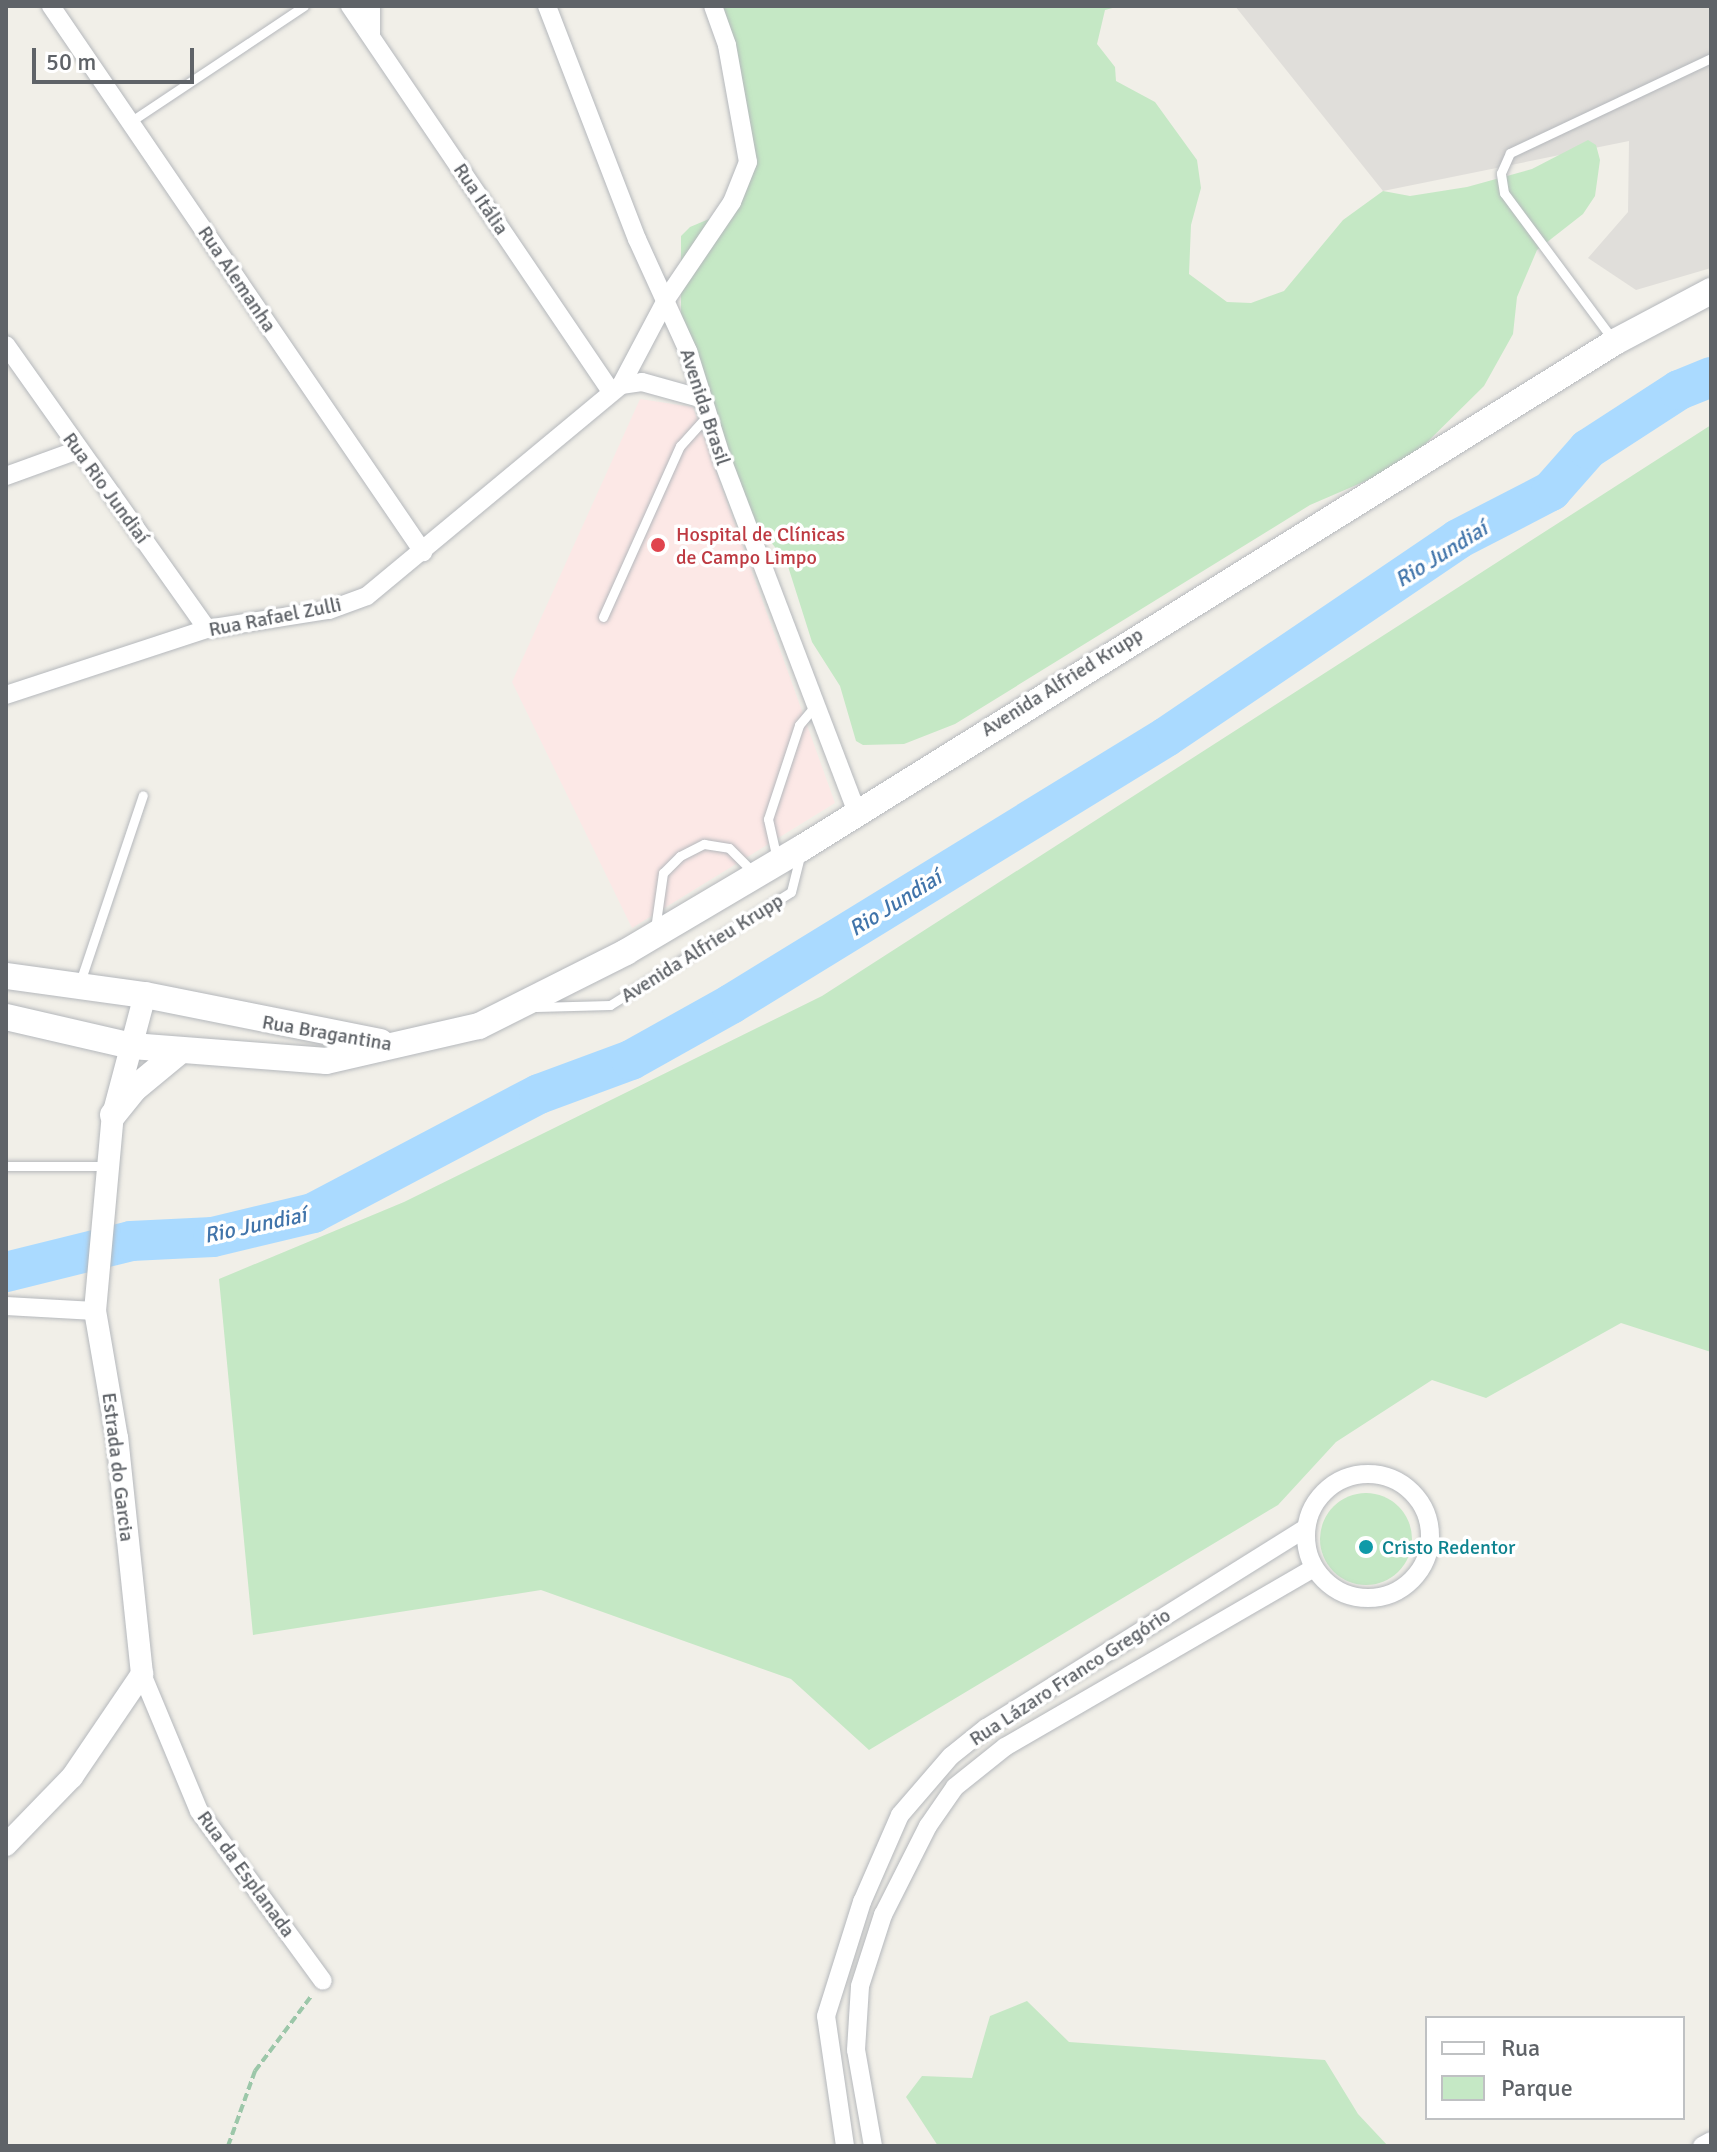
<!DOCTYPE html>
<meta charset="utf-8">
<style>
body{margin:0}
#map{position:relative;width:1717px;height:2152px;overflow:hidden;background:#f1efe8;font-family:Signika,sans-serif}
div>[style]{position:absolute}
.industrial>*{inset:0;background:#e0deda}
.medical>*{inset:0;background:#fce8e6}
.green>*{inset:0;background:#c5e8c5}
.round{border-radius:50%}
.river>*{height:40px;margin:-20px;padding:0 20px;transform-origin:20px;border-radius:20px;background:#aadaff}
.path>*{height:4px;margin-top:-2px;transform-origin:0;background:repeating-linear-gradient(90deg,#9cc7a9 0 8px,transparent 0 12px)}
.roads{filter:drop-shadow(0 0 2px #b5b8bc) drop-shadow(0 0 2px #b5b8bc)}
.service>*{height:9px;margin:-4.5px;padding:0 4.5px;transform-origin:4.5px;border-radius:4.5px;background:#fff}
.minor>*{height:18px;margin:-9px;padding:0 9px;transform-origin:9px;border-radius:9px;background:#fff}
.minor>.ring{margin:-9px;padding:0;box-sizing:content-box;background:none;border:18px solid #fff;border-radius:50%}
.tertiary>*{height:22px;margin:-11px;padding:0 11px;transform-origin:11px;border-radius:11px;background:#fff}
.secondary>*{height:26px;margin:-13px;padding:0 13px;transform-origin:13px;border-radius:13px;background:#fff}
.dots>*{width:22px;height:22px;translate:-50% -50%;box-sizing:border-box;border:4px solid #fff;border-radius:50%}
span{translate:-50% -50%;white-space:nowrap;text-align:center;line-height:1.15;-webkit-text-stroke:7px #fff;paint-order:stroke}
.street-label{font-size:20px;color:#5f6368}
.health-label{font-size:20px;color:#be3a42}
.left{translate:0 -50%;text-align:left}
.culture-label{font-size:20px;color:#0d838f}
.water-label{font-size:22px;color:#4174aa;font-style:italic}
.frame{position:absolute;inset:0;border:8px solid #5f6368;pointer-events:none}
.legend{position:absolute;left:1425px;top:2016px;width:260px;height:104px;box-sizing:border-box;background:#fff;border:2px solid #bfc1c3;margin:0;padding:10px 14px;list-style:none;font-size:24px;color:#5f6368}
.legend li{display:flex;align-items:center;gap:16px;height:40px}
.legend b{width:40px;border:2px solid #bfc1c3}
.scale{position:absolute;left:32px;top:48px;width:162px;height:36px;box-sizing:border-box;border:4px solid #5f6368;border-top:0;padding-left:10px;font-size:24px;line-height:28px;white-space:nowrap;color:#5f6368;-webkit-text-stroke:6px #fff;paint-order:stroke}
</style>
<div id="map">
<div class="industrial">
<div style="clip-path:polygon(1235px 6px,1711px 6px,1711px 268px,1636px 290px,1588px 258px,1628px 212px,1629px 141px,1383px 191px)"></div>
</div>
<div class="medical">
<div style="clip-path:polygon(640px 399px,693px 407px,835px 803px,632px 928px,512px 682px)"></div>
</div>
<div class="green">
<div style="clip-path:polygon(723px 6px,1120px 6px,1105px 10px,1097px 44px,1115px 67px,1116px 81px,1155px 102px,1197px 160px,1201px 188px,1191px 225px,1189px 274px,1227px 302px,1251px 303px,1284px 291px,1343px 220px,1383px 191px,1410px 196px,1467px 187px,1532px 169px,1588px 140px,1596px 145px,1600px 160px,1595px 196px,1583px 214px,1537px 250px,1517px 297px,1513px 334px,1484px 386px,1405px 464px,1310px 505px,955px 724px,904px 744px,863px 745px,856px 741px,840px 686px,812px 642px,786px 560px,742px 508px,681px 318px,681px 236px,690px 227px,728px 211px,743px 196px,741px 72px)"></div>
<div style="clip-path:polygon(1711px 425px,1711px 1352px,1621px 1323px,1486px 1398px,1432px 1380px,1336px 1442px,1278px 1505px,869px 1750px,791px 1679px,541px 1590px,253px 1635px,219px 1279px,404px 1202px,822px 996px)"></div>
<div class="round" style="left:1320px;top:1493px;width:92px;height:92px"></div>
<div style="clip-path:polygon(1027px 2001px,1069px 2042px,1325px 2060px,1358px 2114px,1388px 2146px,938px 2146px,906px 2097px,922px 2076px,972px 2078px,990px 2016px)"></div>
</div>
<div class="river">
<div style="left:6px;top:1272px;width:129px;rotate:-13.9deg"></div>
<div style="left:131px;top:1241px;width:82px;rotate:-2.8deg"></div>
<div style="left:213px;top:1237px;width:103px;rotate:-13.5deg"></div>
<div style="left:313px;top:1213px;width:255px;rotate:-27.8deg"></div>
<div style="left:539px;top:1094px;width:98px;rotate:-20.3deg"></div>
<div style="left:631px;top:1060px;width:115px;rotate:-29.2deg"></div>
<div style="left:731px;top:1004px;width:510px;rotate:-31.54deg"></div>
<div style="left:1166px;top:737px;width:353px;rotate:-34.1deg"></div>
<div style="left:1458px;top:539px;width:105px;rotate:-27.3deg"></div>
<div style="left:1551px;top:491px;width:56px;rotate:-48.6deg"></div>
<div style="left:1588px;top:449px;width:108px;rotate:-33deg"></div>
<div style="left:1679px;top:390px;width:35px;rotate:-22deg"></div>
</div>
<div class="path">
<div style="left:228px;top:2146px;width:80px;rotate:-70.2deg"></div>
<div style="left:255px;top:2071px;width:95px;rotate:-53.1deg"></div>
</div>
<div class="roads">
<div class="service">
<div style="left:130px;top:122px;width:209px;rotate:-33.7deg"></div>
<div style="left:1614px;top:341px;width:184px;rotate:-126.6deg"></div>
<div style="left:1504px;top:193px;width:20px;rotate:-99deg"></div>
<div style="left:1501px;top:173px;width:22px;rotate:-66deg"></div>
<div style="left:1510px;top:153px;width:222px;rotate:-25.3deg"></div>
<div style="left:603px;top:617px;width:188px;rotate:-65.8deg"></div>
<div style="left:680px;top:446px;width:40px;rotate:-48deg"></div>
<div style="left:777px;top:859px;width:41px;rotate:-102.7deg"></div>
<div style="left:768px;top:819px;width:99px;rotate:-71.7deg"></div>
<div style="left:799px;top:725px;width:23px;rotate:-50deg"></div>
<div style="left:655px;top:929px;width:57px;rotate:-81.9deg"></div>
<div style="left:663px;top:873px;width:24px;rotate:-45deg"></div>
<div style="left:680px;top:856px;width:27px;rotate:-27deg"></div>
<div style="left:704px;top:844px;width:25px;rotate:9deg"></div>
<div style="left:729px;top:848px;width:35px;rotate:45deg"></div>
<div style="left:79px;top:985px;width:200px;rotate:-71.4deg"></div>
<div style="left:536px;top:1007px;width:74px;rotate:-1.5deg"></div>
<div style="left:610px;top:1005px;width:213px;rotate:-32deg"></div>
<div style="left:791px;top:892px;width:37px;rotate:-76deg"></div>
<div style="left:6px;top:1166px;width:100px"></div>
</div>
<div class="minor">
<div style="left:51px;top:6px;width:661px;rotate:55.73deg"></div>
<div style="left:350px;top:6px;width:466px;rotate:55.9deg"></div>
<div style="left:371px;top:6px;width:30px;rotate:90deg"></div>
<div style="left:547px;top:6px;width:250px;rotate:68.9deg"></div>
<div style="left:637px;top:239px;width:123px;rotate:65.5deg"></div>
<div style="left:688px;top:351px;width:113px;rotate:72.5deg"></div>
<div style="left:722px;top:459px;width:376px;rotate:69.1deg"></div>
<div style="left:6px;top:345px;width:348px;rotate:54.7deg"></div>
<div style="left:621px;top:385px;width:21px;rotate:-8deg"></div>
<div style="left:642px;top:382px;width:63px;rotate:15.6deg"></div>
<div style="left:6px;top:476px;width:77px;rotate:-19.9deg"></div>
<div style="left:6px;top:695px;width:212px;rotate:-18.2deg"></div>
<div style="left:207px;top:629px;width:123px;rotate:-8.9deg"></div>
<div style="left:329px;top:610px;width:40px;rotate:-20.2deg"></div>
<div style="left:367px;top:596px;width:330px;rotate:-39.7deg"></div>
<div style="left:621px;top:385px;width:98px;rotate:-62.1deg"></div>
<div style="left:667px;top:298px;width:116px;rotate:-55.9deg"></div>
<div style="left:732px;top:202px;width:43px;rotate:-68.2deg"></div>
<div style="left:748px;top:162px;width:119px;rotate:-100.2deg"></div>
<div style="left:727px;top:45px;width:41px;rotate:-109.7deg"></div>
<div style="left:6px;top:1306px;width:89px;rotate:3.2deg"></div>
<div class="ring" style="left:1306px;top:1474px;width:106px;height:106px"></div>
<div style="left:142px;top:1674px;width:148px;rotate:67.4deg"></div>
<div style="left:199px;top:1811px;width:210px;rotate:53.9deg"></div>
<div style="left:845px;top:2146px;width:131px;rotate:-98.3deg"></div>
<div style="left:826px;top:2016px;width:120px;rotate:-72.5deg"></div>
<div style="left:862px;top:1902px;width:95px;rotate:-66.4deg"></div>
<div style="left:900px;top:1815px;width:78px;rotate:-49.2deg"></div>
<div style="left:951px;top:1756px;width:45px;rotate:-38.7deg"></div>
<div style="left:986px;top:1728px;width:377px;rotate:-32deg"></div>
<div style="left:873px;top:2146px;width:97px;rotate:-100deg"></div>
<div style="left:856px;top:2050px;width:64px;rotate:-86.4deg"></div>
<div style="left:860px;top:1986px;width:75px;rotate:-72.1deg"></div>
<div style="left:883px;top:1915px;width:100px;rotate:-63.2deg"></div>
<div style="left:928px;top:1826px;width:47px;rotate:-55.3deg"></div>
<div style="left:955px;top:1787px;width:64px;rotate:-38.7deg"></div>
<div style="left:1005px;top:1747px;width:357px;rotate:-30.1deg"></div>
<div style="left:1702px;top:2146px;width:10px;rotate:-29deg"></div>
</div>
<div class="tertiary">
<div style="left:6px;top:1845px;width:95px;rotate:-45.9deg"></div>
<div style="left:72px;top:1777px;width:125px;rotate:-55.8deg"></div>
<div style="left:142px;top:1674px;width:237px;rotate:-96deg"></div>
<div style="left:117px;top:1438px;width:129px;rotate:-99.8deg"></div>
<div style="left:95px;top:1311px;width:197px;rotate:-84.8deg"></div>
<div style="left:113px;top:1115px;width:124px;rotate:-75.1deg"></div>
</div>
<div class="secondary">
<div style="left:6px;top:976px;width:140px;rotate:7.8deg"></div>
<div style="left:145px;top:995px;width:240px;rotate:11.3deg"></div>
<div style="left:6px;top:1017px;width:129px;rotate:13deg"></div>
<div style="left:132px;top:1046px;width:195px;rotate:4.4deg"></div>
<div style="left:326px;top:1061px;width:157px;rotate:-12.9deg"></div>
<div style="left:479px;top:1026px;width:165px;rotate:-26.7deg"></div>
<div style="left:626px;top:952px;width:204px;rotate:-30.6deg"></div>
<div style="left:802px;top:848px;width:958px;rotate:-31.9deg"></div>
<div style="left:1615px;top:342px;width:109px;rotate:-28deg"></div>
<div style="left:113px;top:1115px;width:33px;rotate:-51deg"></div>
<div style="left:134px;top:1089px;width:60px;rotate:-39.6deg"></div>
</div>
</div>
<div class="dots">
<div style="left:658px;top:545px;background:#e0444e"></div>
<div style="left:1366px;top:1547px;background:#0f9aa8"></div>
</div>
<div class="street-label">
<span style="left:481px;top:199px;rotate:56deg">Rua Itália</span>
<span style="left:237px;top:279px;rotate:56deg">Rua Alemanha</span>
<span style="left:705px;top:407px;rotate:72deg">Avenida Brasil</span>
<span style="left:106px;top:488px;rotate:54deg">Rua Rio Jundiaí</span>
<span style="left:275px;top:617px;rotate:-11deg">Rua Rafael Zulli</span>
<span style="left:1062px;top:682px;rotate:-32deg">Avenida Alfried Krupp</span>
<span style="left:702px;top:948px;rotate:-32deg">Avenida Alfrieu Krupp</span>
<span style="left:327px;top:1033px;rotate:10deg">Rua Bragantina</span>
<span style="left:118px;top:1467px;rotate:83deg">Estrada do Garcia</span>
<span style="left:1070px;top:1677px;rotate:-33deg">Rua Lázaro Franco Gregório</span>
<span style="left:246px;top:1874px;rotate:54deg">Rua da Esplanada</span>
</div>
<div class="health-label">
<span class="left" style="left:676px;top:546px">Hospital de Clínicas<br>de Campo Limpo</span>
</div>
<div class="culture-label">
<span class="left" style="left:1382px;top:1547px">Cristo Redentor</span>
</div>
<div class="water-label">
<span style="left:1441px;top:554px;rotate:-32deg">Rio Jundiaí</span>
<span style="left:895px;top:903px;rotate:-32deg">Rio Jundiaí</span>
<span style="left:255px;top:1225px;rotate:-12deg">Rio Jundiaí</span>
</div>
<div class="frame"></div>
<ul class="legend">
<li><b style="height:10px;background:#fff"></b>Rua</li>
<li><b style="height:22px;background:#c5e8c5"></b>Parque</li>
</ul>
<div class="scale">50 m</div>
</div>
